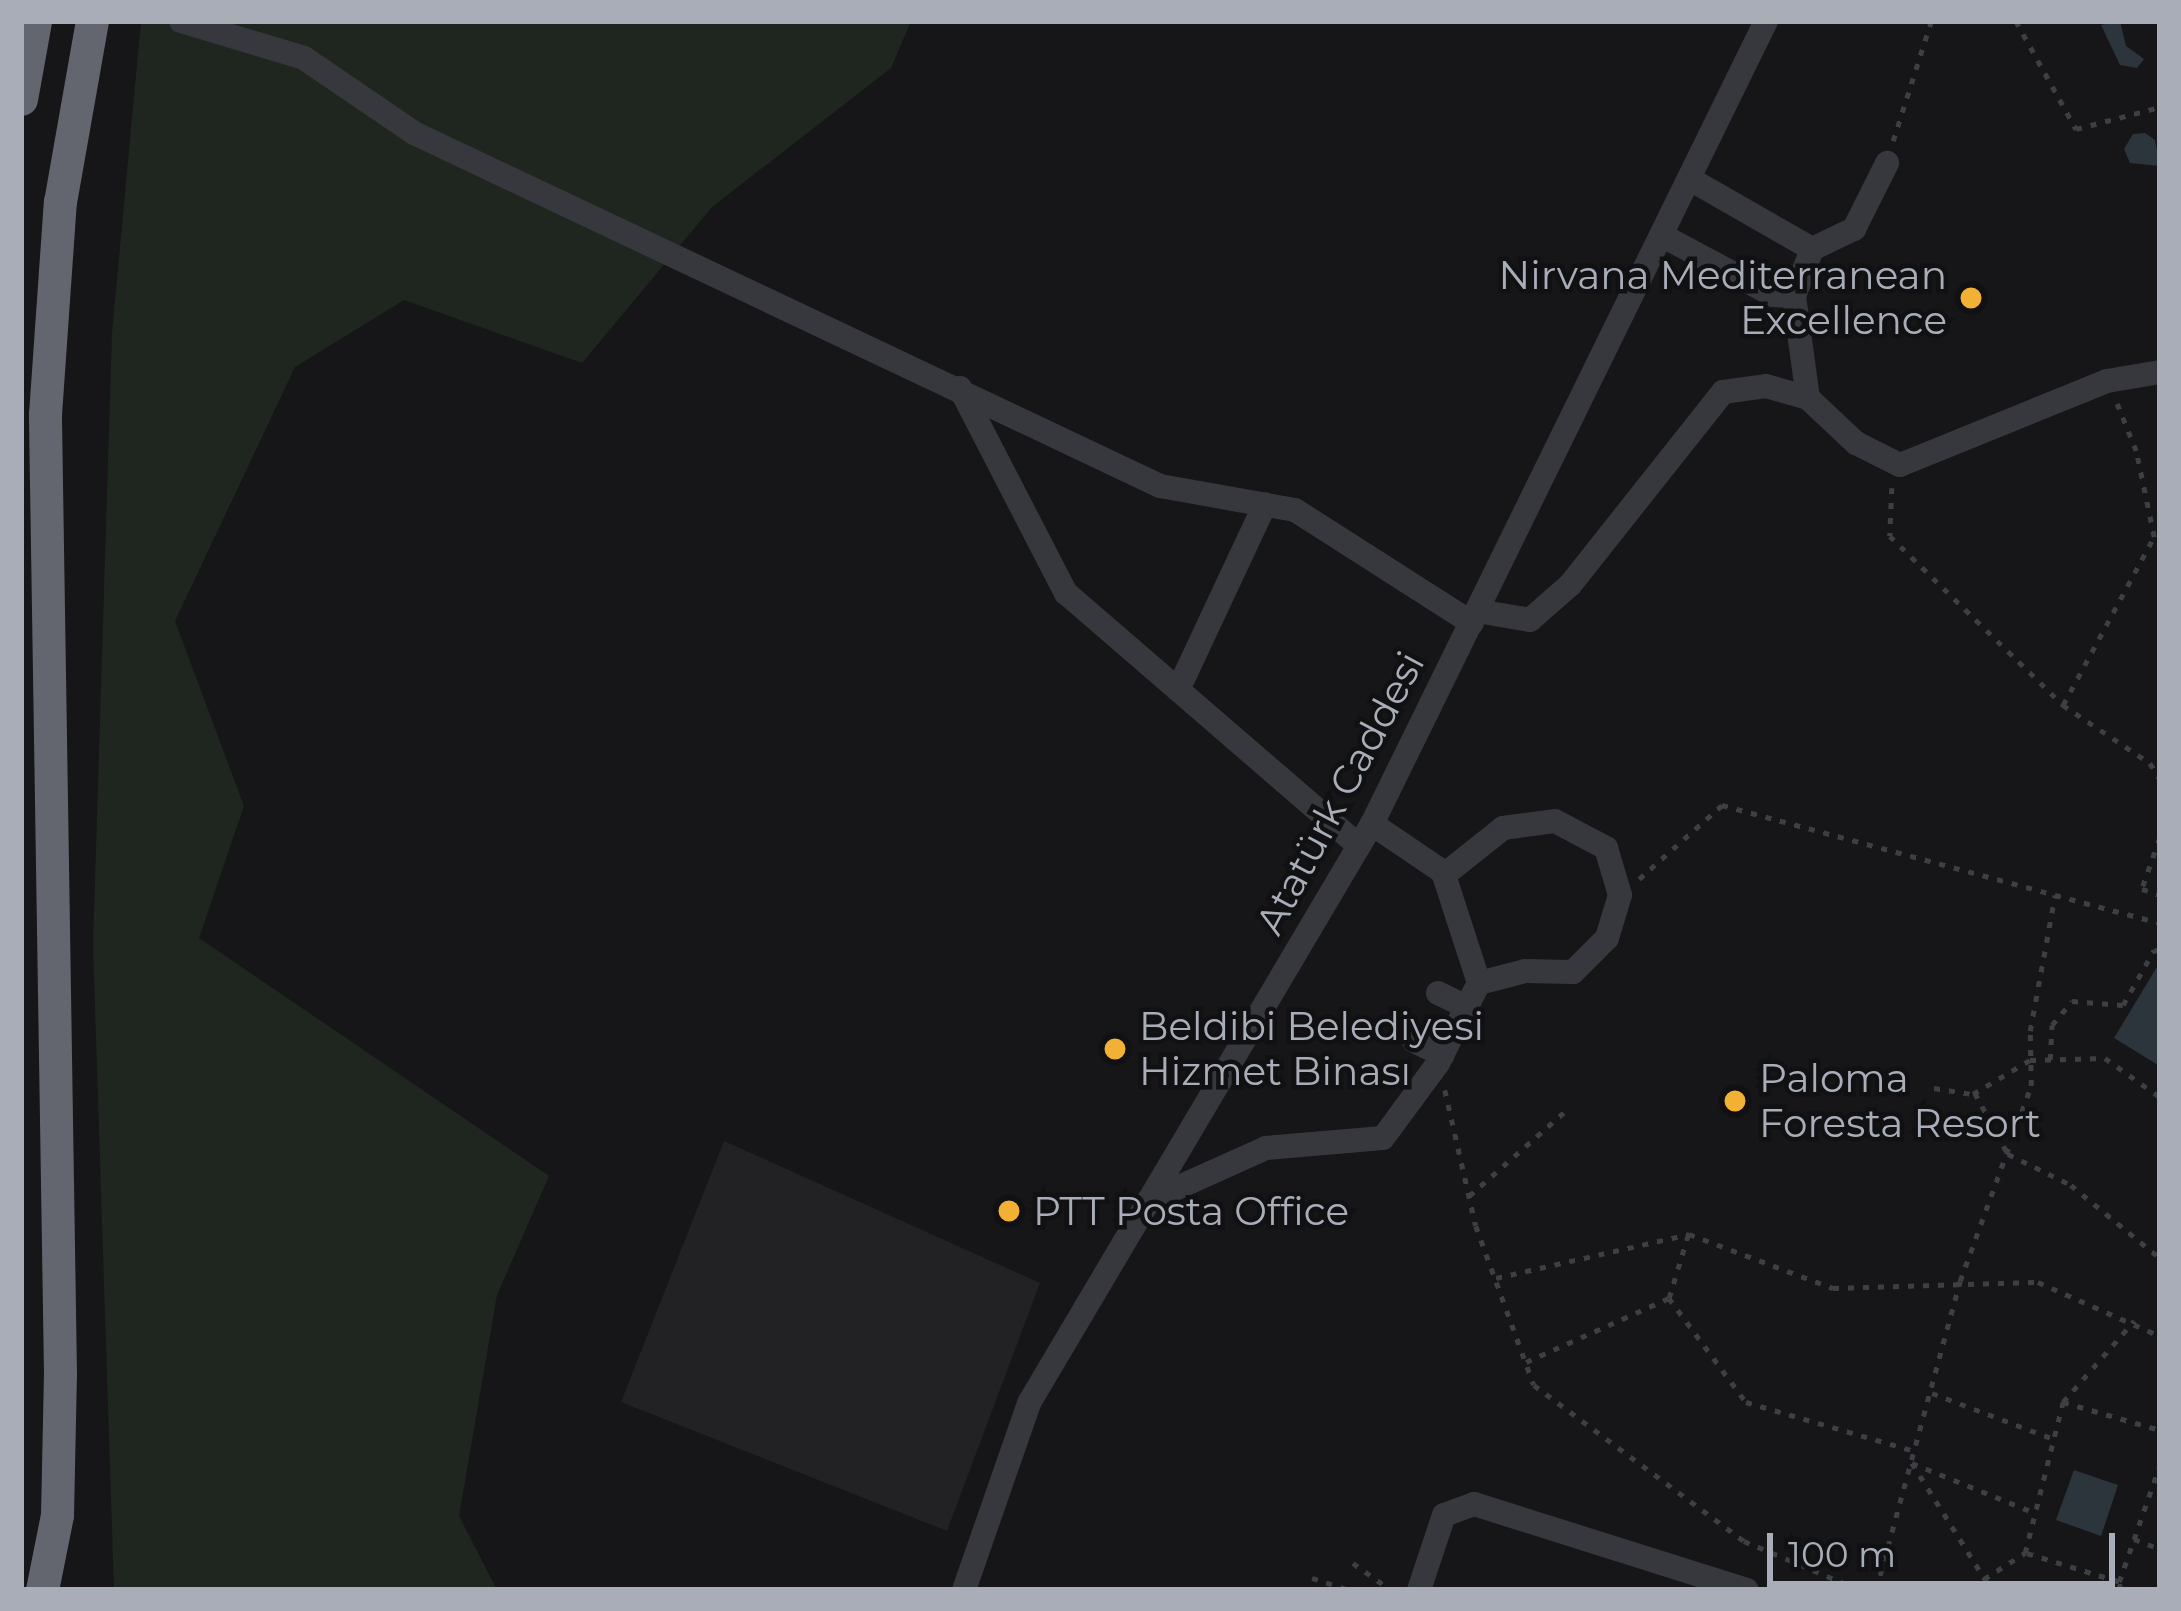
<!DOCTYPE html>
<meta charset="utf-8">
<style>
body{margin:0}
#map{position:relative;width:2181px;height:1611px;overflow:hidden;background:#161618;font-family:Montserrat,sans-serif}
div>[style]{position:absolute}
.built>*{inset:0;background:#222225}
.green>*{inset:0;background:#1e261f}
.water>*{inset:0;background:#2c353c}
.path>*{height:4.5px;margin-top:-2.25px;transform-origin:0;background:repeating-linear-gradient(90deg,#3d3f44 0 6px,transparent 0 15px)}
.minor>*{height:24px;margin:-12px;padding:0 12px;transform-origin:12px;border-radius:12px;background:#37383d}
.highway>*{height:33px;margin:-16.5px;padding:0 16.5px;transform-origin:16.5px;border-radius:16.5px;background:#63666e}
.dots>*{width:33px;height:33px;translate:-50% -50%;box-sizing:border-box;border:6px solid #111113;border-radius:50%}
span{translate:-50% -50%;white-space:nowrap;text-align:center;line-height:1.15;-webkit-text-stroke:9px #111113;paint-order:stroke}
.poi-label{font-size:39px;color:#a8adb8}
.right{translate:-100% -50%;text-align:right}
.left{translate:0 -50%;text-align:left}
.street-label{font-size:39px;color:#a8adb8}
.frame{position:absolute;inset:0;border:24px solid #a8adb8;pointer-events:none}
.scale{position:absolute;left:1767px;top:1533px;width:348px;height:54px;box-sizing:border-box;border:6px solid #a8adb8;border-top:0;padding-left:15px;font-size:36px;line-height:42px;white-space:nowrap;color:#a8adb8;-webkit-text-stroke:9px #111113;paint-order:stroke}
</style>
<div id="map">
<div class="built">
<div style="clip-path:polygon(724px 1141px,1040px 1283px,947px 1531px,621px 1402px)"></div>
</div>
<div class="green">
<div style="clip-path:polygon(141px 21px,911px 21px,891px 68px,712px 207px,582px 363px,404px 300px,295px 367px,175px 621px,244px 806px,199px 938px,549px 1176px,497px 1295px,459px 1516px,497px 1590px,114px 1590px,93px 945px,112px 333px)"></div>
</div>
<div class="water">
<div style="clip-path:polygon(2120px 21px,2126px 46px,2144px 59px,2137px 68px,2120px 65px,2101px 25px)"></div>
<div style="clip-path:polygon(2145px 133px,2155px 140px,2160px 166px,2130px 163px,2124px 149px,2133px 134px)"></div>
<div style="clip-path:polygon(2160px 962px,2160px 1062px,2158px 1065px,2114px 1038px)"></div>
<div style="clip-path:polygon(2074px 1470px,2118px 1485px,2101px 1536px,2056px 1520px)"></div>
</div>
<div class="path">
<div style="left:2016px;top:21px;width:124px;rotate:60.9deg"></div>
<div style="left:2076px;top:129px;width:87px;rotate:-14.7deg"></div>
<div style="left:1893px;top:141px;width:126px;rotate:-72.4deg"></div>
<div style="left:1892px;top:488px;width:48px;rotate:92.4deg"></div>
<div style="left:1890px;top:536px;width:242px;rotate:44.3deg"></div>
<div style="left:2063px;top:705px;width:105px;rotate:33.7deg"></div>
<div style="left:2150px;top:763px;width:19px;rotate:58deg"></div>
<div style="left:2063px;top:705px;width:191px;rotate:-61.6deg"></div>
<div style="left:2154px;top:537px;width:88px;rotate:-101.8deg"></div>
<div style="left:2136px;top:451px;width:51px;rotate:-112deg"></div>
<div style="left:2160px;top:838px;width:54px;rotate:109.4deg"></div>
<div style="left:2142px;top:889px;width:19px;rotate:18deg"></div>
<div style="left:1639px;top:879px;width:111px;rotate:-41.7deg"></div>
<div style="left:1722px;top:805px;width:345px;rotate:15.1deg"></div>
<div style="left:2050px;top:1060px;width:35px;rotate:-87deg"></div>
<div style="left:2052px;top:1025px;width:31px;rotate:-50deg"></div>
<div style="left:2072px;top:1001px;width:51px;rotate:4.5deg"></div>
<div style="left:2123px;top:1005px;width:63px;rotate:-60.6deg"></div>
<div style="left:2154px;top:950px;width:6px;rotate:9deg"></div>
<div style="left:1934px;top:1088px;width:39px;rotate:9deg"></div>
<div style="left:1973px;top:1094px;width:66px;rotate:-30.8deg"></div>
<div style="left:2030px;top:1060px;width:75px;rotate:-1.5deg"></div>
<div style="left:2105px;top:1058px;width:67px;rotate:35.3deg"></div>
<div style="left:1445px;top:1090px;width:139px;rotate:77.2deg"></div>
<div style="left:1476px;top:1226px;width:169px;rotate:70deg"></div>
<div style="left:1534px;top:1385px;width:262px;rotate:36.6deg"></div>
<div style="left:1744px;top:1541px;width:126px;rotate:22.9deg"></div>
<div style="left:1975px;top:1093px;width:69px;rotate:61.6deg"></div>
<div style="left:2008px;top:1154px;width:70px;rotate:26.2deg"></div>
<div style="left:2071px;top:1185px;width:115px;rotate:39.4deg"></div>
<div style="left:1469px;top:1196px;width:135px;rotate:-41.4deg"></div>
<div style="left:1496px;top:1278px;width:198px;rotate:-12.8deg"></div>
<div style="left:1689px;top:1234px;width:154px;rotate:20.6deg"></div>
<div style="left:1833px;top:1288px;width:205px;rotate:-1.7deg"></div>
<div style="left:2038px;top:1282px;width:133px;rotate:23.9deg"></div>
<div style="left:1669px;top:1298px;width:129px;rotate:53.5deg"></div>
<div style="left:1746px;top:1402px;width:176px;rotate:16.2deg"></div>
<div style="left:1526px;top:1362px;width:157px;rotate:-24.1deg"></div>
<div style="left:1669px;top:1298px;width:66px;rotate:-73.2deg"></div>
<div style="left:1932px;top:1393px;width:130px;rotate:20.7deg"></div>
<div style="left:2063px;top:1402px;width:101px;rotate:16.1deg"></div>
<div style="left:1912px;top:1463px;width:150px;rotate:57.8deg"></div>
<div style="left:1912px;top:1463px;width:133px;rotate:22.1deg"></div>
<div style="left:2134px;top:1539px;width:28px;rotate:21deg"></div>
<div style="left:1353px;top:1563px;width:47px;rotate:35.4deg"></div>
<div style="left:1312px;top:1578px;width:38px;rotate:18deg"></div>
<div style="left:1984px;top:1579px;width:49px;rotate:-32.4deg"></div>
<div style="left:2119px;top:1582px;width:125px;rotate:-70.8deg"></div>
<div style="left:1876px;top:1590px;width:320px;rotate:-74.8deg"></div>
<div style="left:1960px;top:1281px;width:208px;rotate:-70deg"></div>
<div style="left:2031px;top:1086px;width:55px;rotate:-91deg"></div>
<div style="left:2030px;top:1031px;width:138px;rotate:-79.6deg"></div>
<div style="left:2055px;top:895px;width:109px;rotate:14.9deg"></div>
<div style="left:2120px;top:1590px;width:8px;rotate:-97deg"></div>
<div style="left:2119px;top:1582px;width:98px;rotate:-162.9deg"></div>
<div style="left:2025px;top:1553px;width:156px;rotate:-75.9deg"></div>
<div style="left:2063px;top:1402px;width:108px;rotate:-48.8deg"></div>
</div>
<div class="minor">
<div style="left:181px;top:21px;width:128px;rotate:16.7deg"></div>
<div style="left:304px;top:58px;width:133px;rotate:34.3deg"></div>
<div style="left:414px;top:133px;width:825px;rotate:25.32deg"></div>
<div style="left:1160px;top:486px;width:137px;rotate:10.1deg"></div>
<div style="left:1295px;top:510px;width:210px;rotate:32.6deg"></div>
<div style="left:1663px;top:236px;width:125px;rotate:28.2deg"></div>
<div style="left:1773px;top:295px;width:21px;rotate:3deg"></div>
<div style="left:1794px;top:296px;width:50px;rotate:-69deg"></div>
<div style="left:1812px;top:249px;width:141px;rotate:-150.2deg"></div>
<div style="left:1812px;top:249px;width:47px;rotate:-25.5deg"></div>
<div style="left:1854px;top:229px;width:74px;rotate:-63.4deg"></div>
<div style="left:1794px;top:296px;width:103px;rotate:82.2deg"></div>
<div style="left:1808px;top:398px;width:66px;rotate:43.2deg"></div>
<div style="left:1856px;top:443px;width:49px;rotate:26.6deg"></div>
<div style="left:1900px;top:465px;width:223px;rotate:-22.1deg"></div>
<div style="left:2107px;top:381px;width:54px;rotate:-9.6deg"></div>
<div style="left:960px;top:388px;width:231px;rotate:62.7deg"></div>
<div style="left:1066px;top:593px;width:387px;rotate:40.8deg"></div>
<div style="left:1477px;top:611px;width:54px;rotate:9.6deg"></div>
<div style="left:1530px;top:620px;width:53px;rotate:-41.2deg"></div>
<div style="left:1570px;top:585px;width:246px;rotate:-51.6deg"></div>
<div style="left:1723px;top:392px;width:43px;rotate:-7.9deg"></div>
<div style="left:1766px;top:386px;width:44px;rotate:15.9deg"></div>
<div style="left:1178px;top:690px;width:205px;rotate:-64.9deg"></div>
<div style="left:1444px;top:875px;width:75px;rotate:-38.5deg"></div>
<div style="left:1503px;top:828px;width:52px;rotate:-7.7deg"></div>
<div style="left:1555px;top:821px;width:58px;rotate:27.9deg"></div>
<div style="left:1606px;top:848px;width:49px;rotate:73.4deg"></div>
<div style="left:1620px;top:895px;width:45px;rotate:106.8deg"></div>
<div style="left:1607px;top:938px;width:48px;rotate:135deg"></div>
<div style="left:1573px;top:972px;width:48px;rotate:-178.8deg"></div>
<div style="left:1525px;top:971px;width:48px;rotate:165.4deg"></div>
<div style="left:1438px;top:993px;width:32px;rotate:26deg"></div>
<div style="left:1414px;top:1041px;width:32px;rotate:26deg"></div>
<div style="left:1148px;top:1201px;width:129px;rotate:-24.2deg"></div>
<div style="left:1266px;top:1148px;width:117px;rotate:-4.9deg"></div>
<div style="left:1383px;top:1138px;width:93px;rotate:-53.7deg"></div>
<div style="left:1438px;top:1063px;width:90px;rotate:-62.9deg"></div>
<div style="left:1479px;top:983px;width:117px;rotate:-108deg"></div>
<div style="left:1443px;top:872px;width:86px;rotate:-145.9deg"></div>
<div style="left:964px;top:1590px;width:198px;rotate:-70.8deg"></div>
<div style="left:1029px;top:1403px;width:673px;rotate:-59.36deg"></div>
<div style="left:1372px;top:824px;width:894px;rotate:-63.86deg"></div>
<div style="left:1419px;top:1590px;width:79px;rotate:-71.6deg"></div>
<div style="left:1444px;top:1515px;width:32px;rotate:-20deg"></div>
<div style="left:1474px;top:1504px;width:286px;rotate:17.5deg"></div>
</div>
<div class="highway">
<div style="left:21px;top:99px;width:79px;rotate:-79.8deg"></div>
<div style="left:42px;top:1590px;width:76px;rotate:-78.7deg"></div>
<div style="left:57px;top:1515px;width:141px;rotate:-88.8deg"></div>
<div style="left:60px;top:1374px;width:960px;rotate:-90.9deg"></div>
<div style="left:45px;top:414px;width:213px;rotate:-86deg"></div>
<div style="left:60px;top:202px;width:184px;rotate:-80deg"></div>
</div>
<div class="dots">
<div style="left:1971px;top:298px;background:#f2b134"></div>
<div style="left:1115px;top:1049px;background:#f2b134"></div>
<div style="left:1735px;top:1101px;background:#f2b134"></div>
<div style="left:1009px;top:1211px;background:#f2b134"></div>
</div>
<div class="poi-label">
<span class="right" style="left:1947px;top:298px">Nirvana Mediterranean<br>Excellence</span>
<span class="left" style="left:1139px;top:1049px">Beldibi Belediyesi<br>Hizmet Binası</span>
<span class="left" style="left:1759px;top:1101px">Paloma<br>Foresta Resort</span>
<span class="left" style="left:1033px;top:1211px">PTT Posta Office</span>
</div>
<div class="street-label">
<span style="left:1340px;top:793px;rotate:-62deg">Atatürk Caddesi</span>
</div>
<div class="frame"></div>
<div class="scale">100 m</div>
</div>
